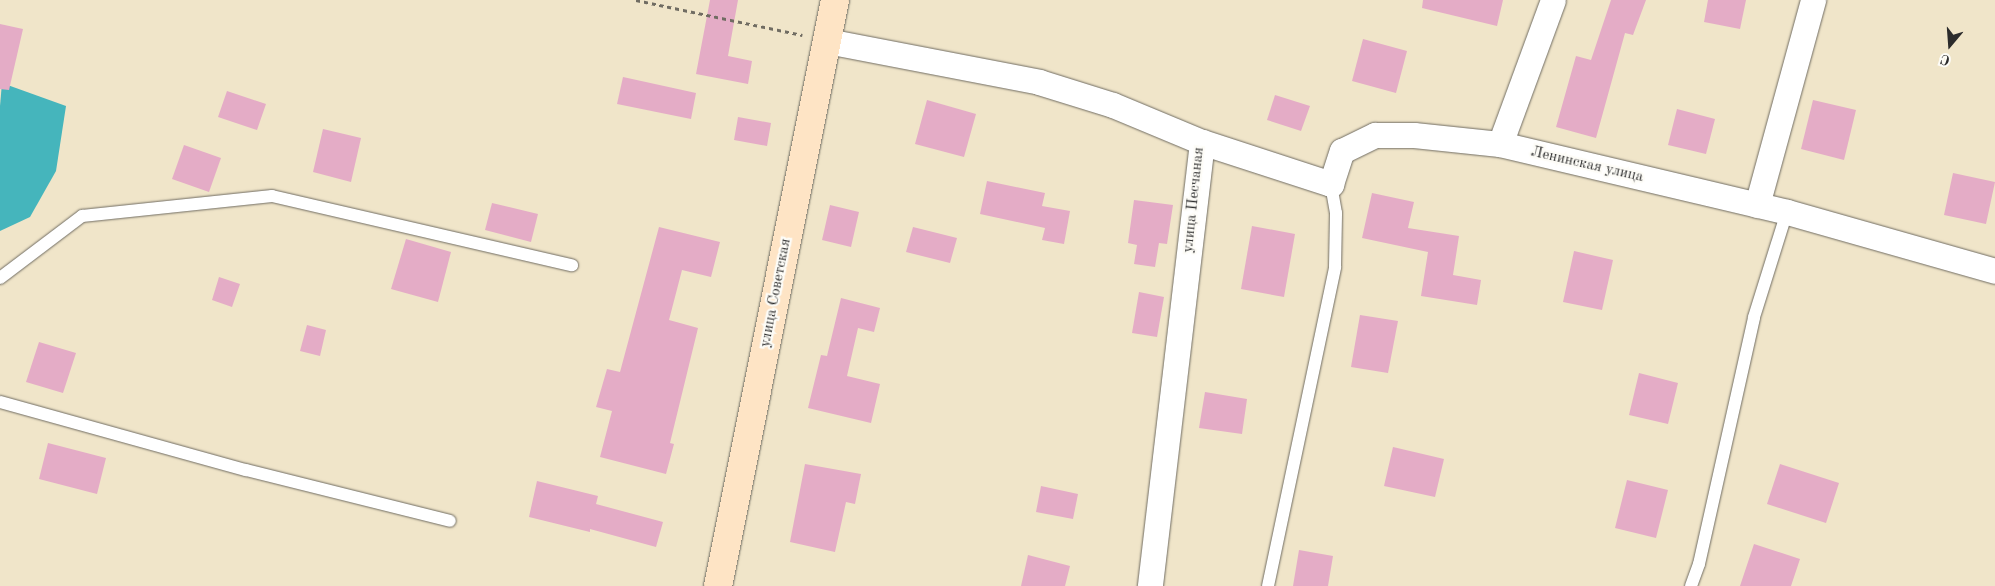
<!DOCTYPE html>
<meta charset="utf-8">
<style>
body{margin:0}
#map{position:relative;width:1995px;height:586px;overflow:hidden;background:#f0e5c9;font-family:"Old Standard TT",serif}
div>[style]{position:absolute}
.water>*{inset:0;background:#45b5bc}
.building>*{inset:0;background:#e4acc6}
.path>*{height:3px;margin-top:-1.5px;transform-origin:0;background:repeating-linear-gradient(90deg,#706c62 0 4px,transparent 0 8px)}
.roads{filter:drop-shadow(0 0 1px #706c62) drop-shadow(0 0 1px #706c62)}
.lane>*{height:12px;margin:-6px;padding:0 6px;transform-origin:6px;border-radius:6px;background:#fff}
.street>*{height:25px;margin:-12.5px;padding:0 12.5px;transform-origin:12.5px;border-radius:12.5px;background:#fff}
.secondary>*{height:28px;margin:-14px;padding:0 14px;transform-origin:14px;border-radius:14px;background:#fee4c5}
span{translate:-50% -50%;white-space:nowrap;text-align:center;line-height:1.15;-webkit-text-stroke:4.5px #fdfcf7;paint-order:stroke}
.street-label{font-size:15px;color:#2b2b2b}
.north{position:absolute;left:1925px;top:20px;width:50px;height:50px;-webkit-text-stroke:4px #fdfcf7;paint-order:stroke;rotate:198deg;font-size:14px;font-weight:700;line-height:20px;text-align:center;color:#2b2b2b}
.north::after{content:'';display:block;margin:auto;width:18px;height:22px;background:#2b2b2b;clip-path:polygon(50% 0,100% 100%,50% 72%,0 100%)}
</style>
<div id="map">
<div class="water">
<div style="clip-path:polygon(2px 83px,66px 106px,56px 171px,30px 217px,0 231px,0 106px)"></div>
</div>
<div class="building">
<div style="clip-path:polygon(710px 0,738px 0,728px 56px,752px 61px,748px 84px,696px 74px)"></div>
<div style="clip-path:polygon(1423px 0,1503px 0,1497px 26px,1422px 8px)"></div>
<div style="clip-path:polygon(1611px 0,1646px 0,1633px 35px,1625px 33px,1596px 138px,1556px 127px,1576px 56px,1591px 60px)"></div>
<div style="clip-path:polygon(1708px 0,1746px 0,1740px 29px,1704px 22px)"></div>
<div style="clip-path:polygon(0 24px,23px 29px,9px 90px,0 89px)"></div>
<div style="clip-path:polygon(1363px 39px,1407px 51px,1396px 93px,1352px 81px)"></div>
<div style="clip-path:polygon(623px 77px,696px 93px,691px 119px,617px 104px)"></div>
<div style="clip-path:polygon(227px 91px,266px 104px,257px 130px,218px 117px)"></div>
<div style="clip-path:polygon(1275px 95px,1310px 106px,1301px 131px,1267px 120px)"></div>
<div style="clip-path:polygon(927px 100px,976px 114px,964px 157px,915px 144px)"></div>
<div style="clip-path:polygon(1813px 100px,1856px 110px,1844px 160px,1801px 149px)"></div>
<div style="clip-path:polygon(1677px 109px,1715px 119px,1706px 154px,1668px 145px)"></div>
<div style="clip-path:polygon(738px 117px,771px 123px,767px 146px,734px 140px)"></div>
<div style="clip-path:polygon(323px 129px,361px 138px,351px 182px,313px 172px)"></div>
<div style="clip-path:polygon(184px 145px,221px 158px,209px 192px,172px 179px)"></div>
<div style="clip-path:polygon(1953px 173px,1995px 182px,1986px 224px,1944px 215px)"></div>
<div style="clip-path:polygon(987px 181px,1045px 193px,1042px 206px,1070px 211px,1064px 244px,1042px 240px,1045px 228px,980px 214px)"></div>
<div style="clip-path:polygon(1372px 193px,1414px 202px,1408px 228px,1459px 236px,1453px 275px,1481px 280px,1477px 305px,1421px 296px,1428px 252px,1362px 238px)"></div>
<div style="clip-path:polygon(1134px 200px,1173px 205px,1167px 244px,1159px 243px,1155px 267px,1134px 264px,1137px 245px,1128px 243px)"></div>
<div style="clip-path:polygon(492px 203px,538px 214px,531px 242px,485px 230px)"></div>
<div style="clip-path:polygon(830px 205px,859px 212px,851px 247px,822px 240px)"></div>
<div style="clip-path:polygon(1252px 226px,1295px 234px,1284px 297px,1241px 289px)"></div>
<div style="clip-path:polygon(659px 227px,720px 242px,711px 277px,682px 270px,669px 320px,698px 328px,670px 443px,674px 444px,666px 474px,600px 457px,612px 411px,596px 407px,607px 369px,620px 372px)"></div>
<div style="clip-path:polygon(913px 227px,957px 238px,950px 263px,906px 252px)"></div>
<div style="clip-path:polygon(406px 239px,451px 252px,438px 302px,391px 289px)"></div>
<div style="clip-path:polygon(1574px 251px,1613px 260px,1602px 310px,1563px 302px)"></div>
<div style="clip-path:polygon(219px 277px,240px 284px,232px 307px,212px 300px)"></div>
<div style="clip-path:polygon(1139px 292px,1164px 297px,1157px 337px,1132px 333px)"></div>
<div style="clip-path:polygon(841px 298px,880px 308px,874px 332px,858px 328px,847px 376px,880px 384px,871px 423px,808px 408px,821px 355px,827px 356px)"></div>
<div style="clip-path:polygon(1360px 315px,1398px 321px,1388px 373px,1351px 367px)"></div>
<div style="clip-path:polygon(307px 325px,326px 330px,320px 356px,300px 351px)"></div>
<div style="clip-path:polygon(39px 342px,76px 353px,63px 393px,26px 382px)"></div>
<div style="clip-path:polygon(1639px 373px,1678px 383px,1668px 424px,1629px 415px)"></div>
<div style="clip-path:polygon(1205px 392px,1247px 399px,1242px 434px,1199px 428px)"></div>
<div style="clip-path:polygon(48px 443px,106px 458px,97px 494px,39px 479px)"></div>
<div style="clip-path:polygon(1393px 447px,1444px 459px,1435px 497px,1384px 486px)"></div>
<div style="clip-path:polygon(805px 464px,861px 474px,855px 504px,846px 502px,835px 552px,790px 542px)"></div>
<div style="clip-path:polygon(1780px 464px,1839px 483px,1826px 523px,1767px 504px)"></div>
<div style="clip-path:polygon(1627px 480px,1668px 490px,1656px 538px,1615px 528px)"></div>
<div style="clip-path:polygon(537px 481px,598px 496px,596px 504px,663px 522px,656px 547px,590px 529px,590px 532px,529px 517px)"></div>
<div style="clip-path:polygon(1041px 486px,1078px 494px,1073px 519px,1036px 512px)"></div>
<div style="clip-path:polygon(1754px 544px,1800px 559px,1791px 586px,1740px 586px)"></div>
<div style="clip-path:polygon(1299px 550px,1333px 556px,1328px 586px,1293px 586px)"></div>
<div style="clip-path:polygon(1028px 555px,1070px 566px,1065px 586px,1021px 586px)"></div>
</div>
<div class="path">
<div style="left:636px;top:0;width:170px;rotate:11.9deg"></div>
</div>
<div class="roads">
<div class="lane">
<div style="left:0;top:278px;width:103px;rotate:-37.1deg"></div>
<div style="left:82px;top:216px;width:191px;rotate:-6deg"></div>
<div style="left:272px;top:196px;width:308px;rotate:13deg"></div>
<div style="left:0;top:402px;width:255px;rotate:15.5deg"></div>
<div style="left:246px;top:470px;width:210px;rotate:14deg"></div>
<div style="left:1268px;top:586px;width:326px;rotate:-78.1deg"></div>
<div style="left:1335px;top:267px;width:54px;rotate:-88.9deg"></div>
<div style="left:1336px;top:213px;width:29px;rotate:-100deg"></div>
<div style="left:1691px;top:586px;width:23px;rotate:-70deg"></div>
<div style="left:1699px;top:564px;width:253px;rotate:-77.4deg"></div>
<div style="left:1754px;top:317px;width:110px;rotate:-72.6deg"></div>
</div>
<div class="street">
<div style="left:827px;top:41px;width:216px;rotate:10.9deg"></div>
<div style="left:1039px;top:82px;width:77px;rotate:17.3deg"></div>
<div style="left:1113px;top:105px;width:96px;rotate:22.6deg"></div>
<div style="left:1202px;top:142px;width:447px;rotate:96.7deg"></div>
<div style="left:1202px;top:142px;width:136px;rotate:18deg"></div>
<div style="left:1331px;top:184px;width:35px;rotate:-72deg"></div>
<div style="left:1342px;top:151px;width:37px;rotate:-26deg"></div>
<div style="left:1375px;top:135px;width:39px"></div>
<div style="left:1414px;top:135px;width:86px;rotate:6deg"></div>
<div style="left:1500px;top:144px;width:295px;rotate:13.3deg"></div>
<div style="left:1787px;top:212px;width:216px;rotate:15.8deg"></div>
<div style="left:1500px;top:144px;width:153px;rotate:-69.8deg"></div>
<div style="left:1757px;top:205px;width:213px;rotate:-74.7deg"></div>
</div>
<div class="secondary">
<div style="left:718px;top:586px;width:598px;rotate:-78.71deg"></div>
</div>
</div>
<div class="street-label">
<span style="left:1587px;top:165px;rotate:13deg">Ленинская улица</span>
<span style="left:1194px;top:200px;rotate:-84deg">улица Песчаная</span>
<span style="left:776px;top:293px;rotate:-79deg">улица Советская</span>
</div>
<div class="north">С</div>
</div>
